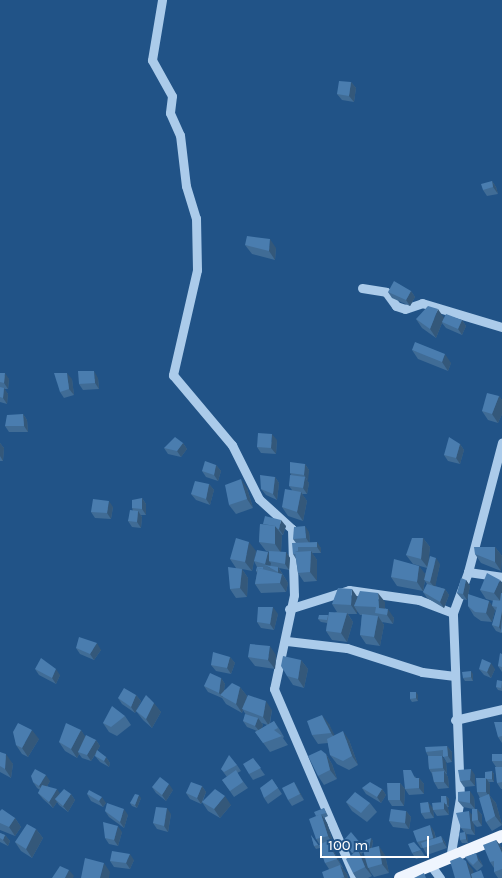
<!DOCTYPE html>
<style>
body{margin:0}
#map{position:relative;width:502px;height:878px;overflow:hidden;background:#215387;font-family:Karla,sans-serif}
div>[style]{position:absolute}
.minor>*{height:9px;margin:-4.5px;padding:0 4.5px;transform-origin:4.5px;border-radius:4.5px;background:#abcbea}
.major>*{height:12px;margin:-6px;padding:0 6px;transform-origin:6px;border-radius:6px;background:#eff5fe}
.wall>*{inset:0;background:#406c96}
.shaded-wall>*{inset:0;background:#34587a}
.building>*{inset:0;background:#4a7daf}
span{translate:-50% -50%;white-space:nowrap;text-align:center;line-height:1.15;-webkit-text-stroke:5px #215387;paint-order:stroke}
.scale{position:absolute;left:320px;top:836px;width:109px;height:22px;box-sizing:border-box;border:2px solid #fff;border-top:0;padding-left:6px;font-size:15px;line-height:18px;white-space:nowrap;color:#fff;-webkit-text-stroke:4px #215387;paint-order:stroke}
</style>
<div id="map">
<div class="minor">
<div style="left:162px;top:0;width:61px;rotate:99.5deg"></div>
<div style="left:152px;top:60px;width:41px;rotate:60.9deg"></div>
<div style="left:172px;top:96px;width:17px;rotate:97deg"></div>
<div style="left:170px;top:113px;width:24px;rotate:66deg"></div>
<div style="left:180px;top:135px;width:51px;rotate:83.3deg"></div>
<div style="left:186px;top:186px;width:34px;rotate:73deg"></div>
<div style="left:196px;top:218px;width:52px;rotate:88.9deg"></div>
<div style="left:197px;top:270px;width:108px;rotate:102.9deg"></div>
<div style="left:173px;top:375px;width:92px;rotate:49.9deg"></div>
<div style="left:232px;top:445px;width:60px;rotate:63.4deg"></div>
<div style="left:259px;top:499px;width:45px;rotate:42.3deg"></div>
<div style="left:292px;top:529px;width:66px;rotate:88.3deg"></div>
<div style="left:294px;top:595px;width:96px;rotate:102deg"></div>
<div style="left:274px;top:689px;width:206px;rotate:66.8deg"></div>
<div style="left:362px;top:288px;width:24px;rotate:9deg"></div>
<div style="left:386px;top:292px;width:17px;rotate:54deg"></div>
<div style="left:396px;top:306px;width:9px;rotate:18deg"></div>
<div style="left:405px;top:309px;width:18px;rotate:-19deg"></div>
<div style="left:422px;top:303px;width:84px;rotate:16.7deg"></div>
<div style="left:468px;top:572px;width:34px;rotate:8deg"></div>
<div style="left:289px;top:609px;width:63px;rotate:-17.6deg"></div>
<div style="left:349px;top:590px;width:71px;rotate:8.1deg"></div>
<div style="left:419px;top:600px;width:36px;rotate:21deg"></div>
<div style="left:287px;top:641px;width:60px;rotate:6.7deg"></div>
<div style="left:347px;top:648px;width:79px;rotate:17.7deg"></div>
<div style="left:422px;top:672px;width:33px;rotate:7deg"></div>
<div style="left:455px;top:720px;width:48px;rotate:-13.2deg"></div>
<div style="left:450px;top:859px;width:62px;rotate:-80.7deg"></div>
<div style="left:460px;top:798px;width:185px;rotate:-92.2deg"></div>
<div style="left:453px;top:613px;width:44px;rotate:-69.9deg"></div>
<div style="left:468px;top:572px;width:134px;rotate:-75.3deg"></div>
<div style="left:432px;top:867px;width:14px;rotate:54deg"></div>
</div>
<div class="major">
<div style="left:400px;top:878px;width:110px;rotate:-22.4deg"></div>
</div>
<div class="wall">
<div style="clip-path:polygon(351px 82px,356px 88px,354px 102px,342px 100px,337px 94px)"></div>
<div style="clip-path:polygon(492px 181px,496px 187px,498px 194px,487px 196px,483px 190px)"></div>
<div style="clip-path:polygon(245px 245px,276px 248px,275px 260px,252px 254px)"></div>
<div style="clip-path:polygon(411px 291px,415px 297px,410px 306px,392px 298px,388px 292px)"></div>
<div style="clip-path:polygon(444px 318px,462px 320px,466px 326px,462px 335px,446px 328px,442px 323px,436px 338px,422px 328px,416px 319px)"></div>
<div style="clip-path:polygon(412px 350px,451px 363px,448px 371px,418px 359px)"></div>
<div style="clip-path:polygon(0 373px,9px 379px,8px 389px,4px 389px,8px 394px,7px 404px,0 402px)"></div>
<div style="clip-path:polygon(98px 378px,99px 389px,83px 390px,79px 384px)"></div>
<div style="clip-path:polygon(72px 379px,74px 395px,64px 398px,60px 392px)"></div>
<div style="clip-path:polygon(499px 396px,502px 400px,502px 414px,498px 423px,488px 420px,482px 411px)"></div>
<div style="clip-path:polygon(23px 414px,27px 420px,28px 432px,9px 432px,5px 426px)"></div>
<div style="clip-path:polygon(277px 440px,276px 454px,261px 453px,257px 447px)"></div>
<div style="clip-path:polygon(0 443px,4px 448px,3px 461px,0 461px)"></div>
<div style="clip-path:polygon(183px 443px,187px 449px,181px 457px,168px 454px,164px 448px)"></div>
<div style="clip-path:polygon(460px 444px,464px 450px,460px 464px,448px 461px,444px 455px)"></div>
<div style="clip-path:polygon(305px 464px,309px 470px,307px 481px,309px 483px,307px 494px,302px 494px,307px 501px,303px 521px,288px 516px,282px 507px,292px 490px,289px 486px,291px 475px,290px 473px)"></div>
<div style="clip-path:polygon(216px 465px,221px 471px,218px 481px,206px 477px,202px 471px)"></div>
<div style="clip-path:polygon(275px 477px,279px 483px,277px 500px,266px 495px,261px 489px)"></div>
<div style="clip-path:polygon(209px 484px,214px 490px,210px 505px,196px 500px,191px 494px)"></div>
<div style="clip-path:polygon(247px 488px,253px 508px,236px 514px,229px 505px)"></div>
<div style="clip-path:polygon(142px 498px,146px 504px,146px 515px,141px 515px,142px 517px,141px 528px,132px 527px,128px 521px,133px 511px,132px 508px)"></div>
<div style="clip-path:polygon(113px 507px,111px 519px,95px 518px,91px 512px)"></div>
<div style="clip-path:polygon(260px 524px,286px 526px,283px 535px,282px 535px,281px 552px,286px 552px,290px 558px,289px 570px,279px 568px,288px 583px,286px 592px,261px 593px,255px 584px,257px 573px,256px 571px,257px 567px,254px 561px,268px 552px,269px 554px,269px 552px,266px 551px,259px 542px)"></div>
<div style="clip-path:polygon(309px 532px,310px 543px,321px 548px,321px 553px,312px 553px,317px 560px,317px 581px,304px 582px,298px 573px,296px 559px,293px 554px,296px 543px,293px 539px)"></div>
<div style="clip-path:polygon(423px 538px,430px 547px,428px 563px,440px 564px,435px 586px,445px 589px,449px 595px,444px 608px,427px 598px,423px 592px,427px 584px,425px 581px,423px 591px,397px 586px,391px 577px,419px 566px,425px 575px,427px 568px,413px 564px,406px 555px)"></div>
<div style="clip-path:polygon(495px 547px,502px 556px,501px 571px,481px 563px,475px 554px)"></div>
<div style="clip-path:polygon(256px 551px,252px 571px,242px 569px,248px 578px,247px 597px,236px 598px,230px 589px,236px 568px,230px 559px)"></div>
<div style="clip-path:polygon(466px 580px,470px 586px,468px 595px,489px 601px,492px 606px,493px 601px,486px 599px,480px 590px,502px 583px,502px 633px,501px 633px,496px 631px,492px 625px,496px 611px,495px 610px,492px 622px,481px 621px,474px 616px,468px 606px,468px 595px,467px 600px,462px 599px,457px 593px)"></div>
<div style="clip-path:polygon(357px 597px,385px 602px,385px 608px,394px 618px,393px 624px,382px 622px,384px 625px,380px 646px,366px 644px,360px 635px,362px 615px,360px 615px,357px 611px,357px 614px,348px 614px,353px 622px,347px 642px,332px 640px,326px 631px,327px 623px,321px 622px,318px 619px,337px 612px,332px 604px)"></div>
<div style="clip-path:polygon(278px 614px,274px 630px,261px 628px,257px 622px)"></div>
<div style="clip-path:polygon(76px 648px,101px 650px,94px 660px,80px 654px)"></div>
<div style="clip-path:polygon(502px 654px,502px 672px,498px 666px)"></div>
<div style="clip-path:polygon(276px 655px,275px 669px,255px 666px,248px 657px)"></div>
<div style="clip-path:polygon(230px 657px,235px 663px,231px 674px,216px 671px,211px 665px)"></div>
<div style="clip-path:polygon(301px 660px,308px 669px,304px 688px,293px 685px,287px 676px)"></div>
<div style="clip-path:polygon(35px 669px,60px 675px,56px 684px,39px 675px)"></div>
<div style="clip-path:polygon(479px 669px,495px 669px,491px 678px,484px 675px)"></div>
<div style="clip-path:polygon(473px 674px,473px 681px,465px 681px,463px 678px)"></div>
<div style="clip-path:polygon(evenodd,221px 678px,225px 684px,224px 690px,240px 687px,247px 696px,245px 702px,272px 710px,270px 724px,274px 721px,280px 730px,284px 737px,283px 738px,288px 745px,270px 752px,255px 732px,257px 731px,247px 727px,243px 721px,246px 715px,243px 710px,242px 713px,226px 704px,222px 698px,208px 692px,204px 686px,221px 678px,262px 723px,267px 725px,261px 729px,263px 725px,262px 723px)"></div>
<div style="clip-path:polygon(502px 681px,502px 691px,498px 690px,496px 687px)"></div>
<div style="clip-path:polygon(136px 695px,141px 701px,135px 713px,122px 704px,118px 698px)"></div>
<div style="clip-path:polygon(418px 695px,418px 701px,412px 702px,410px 699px)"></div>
<div style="clip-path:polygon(149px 698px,161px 712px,152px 728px,143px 720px,136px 711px)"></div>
<div style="clip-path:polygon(125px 716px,131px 725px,117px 736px,109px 732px,103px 723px)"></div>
<div style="clip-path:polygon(502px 722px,502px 743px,498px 737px)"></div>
<div style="clip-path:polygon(329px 724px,334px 736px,349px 740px,358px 765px,349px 770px,337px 764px,330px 755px,328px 743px,318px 744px,312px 735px)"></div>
<div style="clip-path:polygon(81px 730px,85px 737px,96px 740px,100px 746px,97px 751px,106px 757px,110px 763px,109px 767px,100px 762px,95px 756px,97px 752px,91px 761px,82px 758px,79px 754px,77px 758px,65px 751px,59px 742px)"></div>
<div style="clip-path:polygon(39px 739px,28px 757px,22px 754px,16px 745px)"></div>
<div style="clip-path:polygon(447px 746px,452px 752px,452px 762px,447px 763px,443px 756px,442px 757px,446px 762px,447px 774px,446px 774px,448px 777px,449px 788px,438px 789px,434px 782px,432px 774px,429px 769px,428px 756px,426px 752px)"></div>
<div style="clip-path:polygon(0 752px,13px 764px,11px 778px,0 772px)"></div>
<div style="clip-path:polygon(326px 754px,332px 764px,337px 779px,324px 785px,318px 776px)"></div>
<div style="clip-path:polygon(502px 754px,502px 789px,501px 789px,497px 783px,496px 767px,492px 761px)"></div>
<div style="clip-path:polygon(253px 758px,265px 775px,253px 780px,249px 774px)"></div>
<div style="clip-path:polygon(237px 765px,241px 771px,237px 773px,248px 788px,234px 797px,222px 780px,227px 777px,221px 769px)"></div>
<div style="clip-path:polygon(492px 771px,494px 774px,494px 782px,489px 782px,490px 784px,490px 796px,496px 803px,502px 825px,492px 831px,486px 822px,480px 798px,477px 792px,485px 778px)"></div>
<div style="clip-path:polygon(475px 775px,475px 786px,464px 787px,460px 781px)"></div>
<div style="clip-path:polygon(415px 776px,416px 778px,419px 778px,424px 784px,424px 794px,409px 795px,405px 789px)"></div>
<div style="clip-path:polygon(272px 779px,282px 794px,268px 804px,264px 798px)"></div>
<div style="clip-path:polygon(50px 781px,47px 786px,60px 794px,71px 794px,75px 800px,68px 812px,59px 805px,57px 802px,53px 808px,43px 799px,38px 793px,40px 790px,37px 788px,33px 782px)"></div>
<div style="clip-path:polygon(294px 782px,298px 789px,304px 800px,292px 806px,288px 800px)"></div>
<div style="clip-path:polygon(400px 783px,405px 789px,404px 806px,392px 806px,388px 800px)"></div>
<div style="clip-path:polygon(202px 786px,206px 792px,203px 801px,231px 805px,220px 818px,208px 811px,202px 802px,201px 804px,190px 799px,186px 793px)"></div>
<div style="clip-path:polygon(152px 787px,173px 790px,166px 801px,156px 793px)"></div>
<div style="clip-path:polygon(362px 788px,382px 789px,386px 795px,381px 803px,366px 794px)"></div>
<div style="clip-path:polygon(87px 794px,106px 803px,103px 807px,91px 801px)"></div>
<div style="clip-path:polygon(446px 796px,449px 799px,449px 807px,447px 807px,448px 808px,449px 815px,437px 816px,433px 810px,434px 818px,425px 819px,421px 813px,428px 802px,432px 808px,442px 803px)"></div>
<div style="clip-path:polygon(474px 797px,475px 809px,477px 809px,482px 815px,482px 826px,477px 827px,474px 824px,475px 835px,466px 834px,467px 835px,468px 843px,462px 843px,460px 840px,464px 832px,461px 828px,472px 815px,473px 809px,463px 807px,458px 801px)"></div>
<div style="clip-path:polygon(141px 798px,137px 808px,132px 806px,130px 803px)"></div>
<div style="clip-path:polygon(346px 802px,370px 803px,377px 812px,367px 822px,352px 811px)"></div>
<div style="clip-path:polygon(324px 808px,328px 816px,324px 818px,327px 823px,334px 845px,331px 846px,343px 868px,342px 868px,347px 874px,348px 878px,324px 878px,329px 869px,325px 863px,320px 848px,316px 849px,314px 846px,311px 835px,320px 847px,320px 845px,316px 839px,316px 816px)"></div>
<div style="clip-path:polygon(0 811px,15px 818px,21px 827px,15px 836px,0 830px)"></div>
<div style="clip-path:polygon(105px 811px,128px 815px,124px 828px,109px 817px)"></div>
<div style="clip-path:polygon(406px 811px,411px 817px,409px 829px,393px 827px,389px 821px)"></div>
<div style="clip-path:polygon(171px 814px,168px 832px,157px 829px,153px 823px)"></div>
<div style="clip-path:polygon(36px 829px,43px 838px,32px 858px,21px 851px,15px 842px)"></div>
<div style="clip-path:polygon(434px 831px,436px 838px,441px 836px,445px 842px,447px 848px,427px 855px,423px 848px,421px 848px,417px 842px)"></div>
<div style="clip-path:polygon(122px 832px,118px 846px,109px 844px,105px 838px)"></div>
<div style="clip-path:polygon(0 833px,5px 835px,10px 841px,8px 846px,0 842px)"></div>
<div style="clip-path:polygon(evenodd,371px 838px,373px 841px,372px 848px,385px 855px,389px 873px,374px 877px,369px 870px,372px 876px,368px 878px,356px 878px,353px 873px,353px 854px,343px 841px,361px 844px,365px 850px,367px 849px,371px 838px,364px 852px,367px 866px,365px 859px,361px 854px,364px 852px)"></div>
<div style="clip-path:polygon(496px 840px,502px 848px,502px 878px,498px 878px,494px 872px,494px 868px,490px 862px)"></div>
<div style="clip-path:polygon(421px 850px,425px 856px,416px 859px,412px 853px)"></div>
<div style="clip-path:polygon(465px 857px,480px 860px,483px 866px,477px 871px,469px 863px)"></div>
<div style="clip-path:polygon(134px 860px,130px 869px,114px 867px,110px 861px)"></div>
</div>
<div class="shaded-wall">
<div style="clip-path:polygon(351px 82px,356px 88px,354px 102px,349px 96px)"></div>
<div style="clip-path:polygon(492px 181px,496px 187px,498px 194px,493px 187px)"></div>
<div style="clip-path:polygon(270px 239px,276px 248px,275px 260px,269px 251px)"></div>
<div style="clip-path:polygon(411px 291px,415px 297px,410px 306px,406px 300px)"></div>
<div style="clip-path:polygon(438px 309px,444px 318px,436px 338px,430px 329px)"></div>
<div style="clip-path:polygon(462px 320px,466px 326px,462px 335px,458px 329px)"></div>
<div style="clip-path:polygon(445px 354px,451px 363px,448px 371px,442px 362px)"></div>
<div style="clip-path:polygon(94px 371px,98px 378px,99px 389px,95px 383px)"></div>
<div style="clip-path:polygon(5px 373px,9px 379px,8px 389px,4px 383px)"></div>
<div style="clip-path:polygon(67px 373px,72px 379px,74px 395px,69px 389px)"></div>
<div style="clip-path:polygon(4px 388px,8px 394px,7px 404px,3px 398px)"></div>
<div style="clip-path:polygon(499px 396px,502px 400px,502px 414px,498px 423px,492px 414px)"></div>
<div style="clip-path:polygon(23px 414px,27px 420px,28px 432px,24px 426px)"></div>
<div style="clip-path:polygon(272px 434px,277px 440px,276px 454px,271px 448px)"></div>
<div style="clip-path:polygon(0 443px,4px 448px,3px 461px,0 456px)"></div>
<div style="clip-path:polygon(183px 443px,187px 449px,181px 457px,177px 451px)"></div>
<div style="clip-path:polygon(460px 444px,464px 450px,460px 464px,456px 458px)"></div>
<div style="clip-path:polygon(305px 464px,309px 470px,308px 481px,304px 475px)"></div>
<div style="clip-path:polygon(216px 465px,221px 471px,218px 481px,214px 475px)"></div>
<div style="clip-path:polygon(275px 477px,279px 483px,277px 500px,273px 494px)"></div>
<div style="clip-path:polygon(305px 477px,309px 483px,307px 494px,303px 488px)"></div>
<div style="clip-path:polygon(241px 479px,247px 488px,253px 508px,247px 499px)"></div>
<div style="clip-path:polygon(209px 484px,214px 490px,210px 505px,206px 499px)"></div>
<div style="clip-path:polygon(301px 492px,307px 501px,303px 521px,297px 512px)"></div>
<div style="clip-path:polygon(142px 498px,146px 504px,146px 515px,142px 509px)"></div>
<div style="clip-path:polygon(109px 501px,113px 507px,111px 519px,107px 513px)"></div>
<div style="clip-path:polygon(138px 511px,142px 517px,141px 528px,137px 522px)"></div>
<div style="clip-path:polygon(281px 520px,286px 526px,283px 535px,279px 529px)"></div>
<div style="clip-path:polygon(275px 526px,282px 535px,281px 553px,275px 544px)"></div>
<div style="clip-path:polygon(305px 526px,309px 532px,310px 544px,306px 538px)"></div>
<div style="clip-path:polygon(423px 538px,430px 547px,428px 568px,421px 559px)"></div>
<div style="clip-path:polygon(249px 542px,256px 551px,252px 571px,245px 562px)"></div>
<div style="clip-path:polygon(317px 542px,321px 548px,321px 553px,317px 547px)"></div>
<div style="clip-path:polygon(495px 547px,502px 556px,501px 571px,495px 562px)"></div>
<div style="clip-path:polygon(311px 551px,317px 560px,317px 581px,310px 572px)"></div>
<div style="clip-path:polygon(268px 552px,272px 558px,269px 561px,271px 563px,270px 568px,267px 566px,265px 564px)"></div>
<div style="clip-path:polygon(286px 552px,290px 558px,289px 570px,285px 564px)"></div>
<div style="clip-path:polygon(436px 558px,440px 564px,435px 588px,430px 582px)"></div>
<div style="clip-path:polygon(419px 566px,426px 575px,423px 591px,417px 582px)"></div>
<div style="clip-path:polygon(278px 567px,288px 583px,286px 592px,280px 583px,278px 572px)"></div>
<div style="clip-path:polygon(242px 569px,248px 578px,247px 597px,240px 588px)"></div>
<div style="clip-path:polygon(466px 580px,470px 586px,467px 600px,463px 594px)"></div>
<div style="clip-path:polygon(500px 580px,502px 583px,502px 599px,501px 602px,494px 593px)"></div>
<div style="clip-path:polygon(352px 589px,358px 598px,354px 606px,357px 611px,357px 614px,351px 605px)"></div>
<div style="clip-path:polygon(445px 589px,449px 595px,444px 608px,440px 602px)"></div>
<div style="clip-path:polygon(378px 593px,385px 602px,385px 614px,379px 608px)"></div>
<div style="clip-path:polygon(489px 601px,495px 610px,492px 622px,486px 613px)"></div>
<div style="clip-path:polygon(273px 607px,278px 614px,274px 630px,270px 624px)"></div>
<div style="clip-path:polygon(388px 609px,394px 618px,393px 624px,387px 615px)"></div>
<div style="clip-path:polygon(502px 611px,502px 632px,499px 627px)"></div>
<div style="clip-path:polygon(347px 613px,353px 622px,347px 642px,341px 633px)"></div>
<div style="clip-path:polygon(378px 616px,384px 625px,380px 646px,374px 637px)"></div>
<div style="clip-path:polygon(97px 643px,101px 650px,94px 660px,90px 654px)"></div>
<div style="clip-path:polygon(270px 646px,276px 655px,275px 669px,268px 660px)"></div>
<div style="clip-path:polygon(230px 657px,235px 663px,231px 674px,227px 668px)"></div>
<div style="clip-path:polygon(301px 660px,308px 669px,304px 688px,298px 679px)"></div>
<div style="clip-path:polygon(491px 663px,495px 669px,491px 678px,487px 672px)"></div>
<div style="clip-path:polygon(56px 669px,60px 675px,56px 684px,52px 678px)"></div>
<div style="clip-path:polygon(471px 671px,473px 674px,473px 681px,471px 677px)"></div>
<div style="clip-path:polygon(221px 678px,225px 684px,223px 697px,221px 696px,219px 693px)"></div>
<div style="clip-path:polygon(240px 687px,247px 696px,242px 713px,236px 704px)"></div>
<div style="clip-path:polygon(416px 692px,418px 695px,418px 701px,416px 698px)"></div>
<div style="clip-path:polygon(136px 695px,141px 701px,135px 713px,131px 707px)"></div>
<div style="clip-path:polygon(266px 701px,272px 710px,269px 726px,263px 717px)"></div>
<div style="clip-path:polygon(154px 703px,161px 712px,152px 728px,146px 719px)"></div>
<div style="clip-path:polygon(322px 715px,329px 724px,338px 742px,331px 733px)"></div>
<div style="clip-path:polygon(258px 718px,263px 725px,260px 732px,255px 726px)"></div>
<div style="clip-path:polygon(32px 730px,39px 739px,28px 757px,22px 748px)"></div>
<div style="clip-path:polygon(81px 730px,87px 739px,78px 752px,79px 754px,77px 758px,71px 749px)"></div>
<div style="clip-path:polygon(343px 731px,349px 740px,358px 765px,352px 756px)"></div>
<div style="clip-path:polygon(96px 740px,100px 746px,91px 761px,87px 755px)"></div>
<div style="clip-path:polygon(447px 746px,452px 752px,452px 762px,448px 756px)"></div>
<div style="clip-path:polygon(6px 754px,13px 764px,11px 778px,5px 769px)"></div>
<div style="clip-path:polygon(326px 754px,332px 764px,337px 779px,330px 770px)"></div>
<div style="clip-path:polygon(442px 756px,446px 762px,447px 774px,443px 768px)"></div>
<div style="clip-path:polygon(106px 757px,110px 763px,109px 767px,104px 761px)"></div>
<div style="clip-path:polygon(471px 769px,475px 775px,475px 786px,470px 780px)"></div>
<div style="clip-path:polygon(444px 771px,448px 777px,449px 788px,444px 782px)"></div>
<div style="clip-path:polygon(492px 771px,494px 774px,494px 782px,492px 779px)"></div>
<div style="clip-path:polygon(46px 775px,50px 781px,44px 792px,39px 786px)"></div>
<div style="clip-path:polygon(419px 778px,424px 784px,424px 794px,419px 788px)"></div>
<div style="clip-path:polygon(486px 778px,490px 784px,490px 796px,496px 803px,502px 825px,495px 816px,490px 798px,486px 792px)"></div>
<div style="clip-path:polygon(294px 782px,298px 789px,304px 800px,300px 794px)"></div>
<div style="clip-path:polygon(400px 783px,405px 789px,404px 806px,400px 800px)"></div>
<div style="clip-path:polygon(169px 784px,173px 790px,166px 801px,162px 795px)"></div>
<div style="clip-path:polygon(202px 786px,206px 792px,201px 804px,197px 798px)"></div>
<div style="clip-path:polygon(57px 789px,61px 795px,55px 799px,57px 802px,53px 808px,49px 802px)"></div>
<div style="clip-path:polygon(382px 789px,386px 795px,381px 803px,377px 797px)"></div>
<div style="clip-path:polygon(470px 791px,474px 797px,475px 809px,470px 803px)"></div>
<div style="clip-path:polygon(71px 794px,75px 800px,68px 812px,63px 806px)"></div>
<div style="clip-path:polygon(139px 795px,141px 798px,137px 808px,135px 805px)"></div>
<div style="clip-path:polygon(225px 796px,231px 805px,220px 818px,214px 809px)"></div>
<div style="clip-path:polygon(446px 796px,449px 799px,449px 807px,447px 804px)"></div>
<div style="clip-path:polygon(102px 797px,106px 803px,103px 807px,99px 801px)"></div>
<div style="clip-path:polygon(428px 802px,433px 808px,434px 818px,430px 812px)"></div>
<div style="clip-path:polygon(444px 802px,448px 808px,449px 815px,444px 809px)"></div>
<div style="clip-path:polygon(167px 808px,171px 814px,168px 832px,164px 826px)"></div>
<div style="clip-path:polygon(124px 809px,128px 815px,124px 828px,120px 822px)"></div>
<div style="clip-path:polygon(477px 809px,482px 815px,482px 826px,478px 820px)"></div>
<div style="clip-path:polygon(406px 811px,411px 817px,409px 829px,405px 823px)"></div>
<div style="clip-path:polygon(469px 811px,474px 817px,472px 821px,474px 824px,475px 835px,471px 829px)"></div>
<div style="clip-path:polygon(321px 814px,327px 823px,334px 845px,328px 836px)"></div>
<div style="clip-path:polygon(15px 818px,21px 827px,15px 836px,9px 827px)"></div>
<div style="clip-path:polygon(430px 825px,434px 831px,437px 844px,433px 838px)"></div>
<div style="clip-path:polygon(118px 826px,122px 832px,118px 846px,114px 840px)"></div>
<div style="clip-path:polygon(36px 829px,43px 838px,32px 858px,26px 849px)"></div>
<div style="clip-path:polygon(465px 832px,467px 835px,468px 843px,466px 839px)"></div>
<div style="clip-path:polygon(5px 835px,10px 841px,8px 846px,3px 840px)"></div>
<div style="clip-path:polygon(441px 836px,445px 842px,447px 848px,443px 842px)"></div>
<div style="clip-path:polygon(371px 838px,373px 841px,370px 855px,368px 852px)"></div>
<div style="clip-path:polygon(496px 840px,502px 848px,502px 853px)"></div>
<div style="clip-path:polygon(327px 841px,333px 850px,343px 868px,337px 859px)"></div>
<div style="clip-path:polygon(379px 846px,385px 855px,389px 873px,382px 864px)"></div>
<div style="clip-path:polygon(358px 850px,365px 859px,372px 876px,365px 867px)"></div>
<div style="clip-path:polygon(476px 853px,480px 860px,483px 866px,478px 860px)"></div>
<div style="clip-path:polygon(130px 854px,134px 860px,130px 869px,126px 863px)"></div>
<div style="clip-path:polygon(466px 861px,473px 870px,475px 878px,471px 878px)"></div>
<div style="clip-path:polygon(104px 863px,110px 872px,109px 878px,100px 878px)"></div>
<div style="clip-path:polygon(340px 865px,347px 874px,348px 878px,345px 878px,344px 877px)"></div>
<div style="clip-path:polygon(69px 870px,74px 876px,73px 878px,65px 878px)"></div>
</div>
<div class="building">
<div style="clip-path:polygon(339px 81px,351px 82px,349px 96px,337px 94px)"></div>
<div style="clip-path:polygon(492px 181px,493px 187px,483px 190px,481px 184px)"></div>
<div style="clip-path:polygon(247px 236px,270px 239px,269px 251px,245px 245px)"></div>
<div style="clip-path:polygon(394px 281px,411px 291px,406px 300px,388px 292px)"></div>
<div style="clip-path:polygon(428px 306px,438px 309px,430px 329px,416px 319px)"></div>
<div style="clip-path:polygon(446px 314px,462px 320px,458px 329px,442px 322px)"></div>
<div style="clip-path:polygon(415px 342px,445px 354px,442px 362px,412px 350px)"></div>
<div style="clip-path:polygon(78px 371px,94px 371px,95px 383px,79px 384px)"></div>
<div style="clip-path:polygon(0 373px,5px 373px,4px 383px,0 382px)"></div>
<div style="clip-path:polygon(54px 373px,67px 373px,69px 389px,60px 392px)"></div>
<div style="clip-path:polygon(0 387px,4px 388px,3px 398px,0 397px)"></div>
<div style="clip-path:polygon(487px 393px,499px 396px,492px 414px,482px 411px)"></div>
<div style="clip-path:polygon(23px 414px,24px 426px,5px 426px,7px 415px)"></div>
<div style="clip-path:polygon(258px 433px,272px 434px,271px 448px,257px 447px)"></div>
<div style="clip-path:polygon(175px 437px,183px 443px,177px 451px,164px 448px)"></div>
<div style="clip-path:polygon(449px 437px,460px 444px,456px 458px,444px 455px)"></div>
<div style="clip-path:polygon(205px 461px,216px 465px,214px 475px,202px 471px)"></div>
<div style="clip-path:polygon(290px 462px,305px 464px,304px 475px,290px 473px)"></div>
<div style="clip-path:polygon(260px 475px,275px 477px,273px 494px,261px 489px)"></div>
<div style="clip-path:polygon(290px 475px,305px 477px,303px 488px,289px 486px)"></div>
<div style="clip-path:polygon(241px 479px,247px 499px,229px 505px,225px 485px)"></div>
<div style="clip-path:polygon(195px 481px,209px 484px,206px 499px,191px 494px)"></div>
<div style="clip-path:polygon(285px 489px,301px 492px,297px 512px,282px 507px)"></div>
<div style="clip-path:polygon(142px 498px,142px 509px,132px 508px,132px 500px)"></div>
<div style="clip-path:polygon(93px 499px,109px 501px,107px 513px,91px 512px)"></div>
<div style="clip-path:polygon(130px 510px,138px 511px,137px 522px,128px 521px)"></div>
<div style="clip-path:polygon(265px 516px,281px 520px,279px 529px,278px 529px,275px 526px,263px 524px)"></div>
<div style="clip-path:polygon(260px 524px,275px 526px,275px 544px,259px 542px)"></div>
<div style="clip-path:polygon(305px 526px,306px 538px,293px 539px,294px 527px)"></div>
<div style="clip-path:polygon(236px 538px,249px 542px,245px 562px,230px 559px)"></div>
<div style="clip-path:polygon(412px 538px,423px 538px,421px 559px,406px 555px)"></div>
<div style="clip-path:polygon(317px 542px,317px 547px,298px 547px,298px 551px,295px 552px,296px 554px,293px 554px,292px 543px)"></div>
<div style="clip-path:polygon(474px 547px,495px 547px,495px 562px,475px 554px)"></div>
<div style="clip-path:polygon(257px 550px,268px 552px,265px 564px,254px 561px)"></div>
<div style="clip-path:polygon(269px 551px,286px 552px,285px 564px,269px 561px)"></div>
<div style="clip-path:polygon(311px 551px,310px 572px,298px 573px,295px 552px)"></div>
<div style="clip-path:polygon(430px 556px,436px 558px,430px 582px,424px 580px)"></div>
<div style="clip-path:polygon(394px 559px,419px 566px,417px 582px,391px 577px)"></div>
<div style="clip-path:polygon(265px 565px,278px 567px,278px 572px)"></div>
<div style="clip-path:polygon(228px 567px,242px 569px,240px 588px,230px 589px)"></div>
<div style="clip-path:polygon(257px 567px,263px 567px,263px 569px,258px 568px,257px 571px,256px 571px)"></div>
<div style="clip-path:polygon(258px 568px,282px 574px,280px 583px,255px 584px)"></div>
<div style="clip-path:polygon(487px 573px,500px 580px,494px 593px,480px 590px)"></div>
<div style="clip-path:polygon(461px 578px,466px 580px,463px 594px,457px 593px)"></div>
<div style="clip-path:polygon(427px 584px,445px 589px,440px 602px,423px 592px)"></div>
<div style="clip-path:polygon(338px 588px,352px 589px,351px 605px,332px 604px)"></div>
<div style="clip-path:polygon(360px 591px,378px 593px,379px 608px,388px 609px,387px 615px,375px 613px,376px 607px,354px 606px)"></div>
<div style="clip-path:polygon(501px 593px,502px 593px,502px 601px,500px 601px)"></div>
<div style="clip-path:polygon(468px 594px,489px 601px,486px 613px,475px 612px,468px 606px)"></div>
<div style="clip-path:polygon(493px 600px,502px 601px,502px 611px,499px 627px,492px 625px,497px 607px,492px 606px)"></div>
<div style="clip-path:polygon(258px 607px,273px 607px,270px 624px,257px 622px)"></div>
<div style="clip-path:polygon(329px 612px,347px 613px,341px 633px,326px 631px)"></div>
<div style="clip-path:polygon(362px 614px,378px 616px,374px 637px,360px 635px)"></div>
<div style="clip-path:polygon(319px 615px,328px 615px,327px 620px,318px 619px)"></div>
<div style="clip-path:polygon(502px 618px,502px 632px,501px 632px)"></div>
<div style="clip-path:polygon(79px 637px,97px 643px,90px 654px,76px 648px)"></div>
<div style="clip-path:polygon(250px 644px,270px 646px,268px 660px,248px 657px)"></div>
<div style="clip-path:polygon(213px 652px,230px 657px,227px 668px,211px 665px)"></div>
<div style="clip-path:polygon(500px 653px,502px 654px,502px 667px,498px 666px)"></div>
<div style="clip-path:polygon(283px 656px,301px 660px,298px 679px,287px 676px,281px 666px)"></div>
<div style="clip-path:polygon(41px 658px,56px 669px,52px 678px,35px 669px)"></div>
<div style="clip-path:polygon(482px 659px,491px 663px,487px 672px,479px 669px)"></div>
<div style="clip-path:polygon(471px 671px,471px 677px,463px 678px,462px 672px)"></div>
<div style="clip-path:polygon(210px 673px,221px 678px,219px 693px,204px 686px)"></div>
<div style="clip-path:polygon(497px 680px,502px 681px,501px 688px,496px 687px)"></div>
<div style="clip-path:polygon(232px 683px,240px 687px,236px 704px,220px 695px)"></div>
<div style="clip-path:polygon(124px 688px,136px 695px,131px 707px,118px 698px)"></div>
<div style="clip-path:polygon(410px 692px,416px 692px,416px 698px,410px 699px)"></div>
<div style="clip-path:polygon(146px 695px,154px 703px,146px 719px,136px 711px)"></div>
<div style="clip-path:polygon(248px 695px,266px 701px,263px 717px,242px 709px)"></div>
<div style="clip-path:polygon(112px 706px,125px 716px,111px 727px,103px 723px)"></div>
<div style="clip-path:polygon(245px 714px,258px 718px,255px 726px,243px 721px)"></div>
<div style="clip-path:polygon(322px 715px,331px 733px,312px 735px,307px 721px)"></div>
<div style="clip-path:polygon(274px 721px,278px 728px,274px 730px,282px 736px,263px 743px,255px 732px)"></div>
<div style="clip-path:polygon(494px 722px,502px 722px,502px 736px,498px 737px)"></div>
<div style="clip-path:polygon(18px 723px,32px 730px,22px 748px,16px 745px,13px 732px)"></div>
<div style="clip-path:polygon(66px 723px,81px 730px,71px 749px,59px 742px)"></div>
<div style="clip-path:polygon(343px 731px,352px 756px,343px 761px,330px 755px,327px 739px)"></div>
<div style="clip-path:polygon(86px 735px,96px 740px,87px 755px,78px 752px)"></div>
<div style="clip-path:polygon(447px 746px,448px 756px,443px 757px,443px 750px,426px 752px,425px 747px)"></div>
<div style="clip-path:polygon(97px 750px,106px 757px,104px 761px,95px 756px)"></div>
<div style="clip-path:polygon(321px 750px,326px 754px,330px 770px,318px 776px,308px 756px)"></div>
<div style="clip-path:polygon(0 752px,6px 754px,5px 769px,0 766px)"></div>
<div style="clip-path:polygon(492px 754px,502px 754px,502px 761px,492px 761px)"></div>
<div style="clip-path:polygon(229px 755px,237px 765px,224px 772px,221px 769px)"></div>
<div style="clip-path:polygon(428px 756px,442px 756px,443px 768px,429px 769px)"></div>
<div style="clip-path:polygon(253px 758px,261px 768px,249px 774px,243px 764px)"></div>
<div style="clip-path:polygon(495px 767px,502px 767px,502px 782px,497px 783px)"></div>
<div style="clip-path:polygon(35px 769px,46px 775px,39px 786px,33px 782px,31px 776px)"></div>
<div style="clip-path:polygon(471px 769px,470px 780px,460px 781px,458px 770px)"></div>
<div style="clip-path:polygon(236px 770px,243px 782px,230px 791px,222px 780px)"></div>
<div style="clip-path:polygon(403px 770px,411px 770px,415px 778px,419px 778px,419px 788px,405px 789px)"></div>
<div style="clip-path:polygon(444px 771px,444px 782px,434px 782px,432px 772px)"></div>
<div style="clip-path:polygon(492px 771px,492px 779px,487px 779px,485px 778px,485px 772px)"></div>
<div style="clip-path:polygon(160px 777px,169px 784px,162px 795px,152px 787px)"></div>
<div style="clip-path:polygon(476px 778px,486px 778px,486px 792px,477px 792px)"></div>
<div style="clip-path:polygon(272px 779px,278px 788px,264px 798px,260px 788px)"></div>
<div style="clip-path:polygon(191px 782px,202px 786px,197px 798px,186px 793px)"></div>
<div style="clip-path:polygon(294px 782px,300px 794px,288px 800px,282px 788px)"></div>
<div style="clip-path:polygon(370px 782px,382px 789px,377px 797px,362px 788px)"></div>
<div style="clip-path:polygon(387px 783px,400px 783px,400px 800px,388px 800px)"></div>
<div style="clip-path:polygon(42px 785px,57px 789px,49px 802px,38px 793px)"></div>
<div style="clip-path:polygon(64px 789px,71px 794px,63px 806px,55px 799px)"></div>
<div style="clip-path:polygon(215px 789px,225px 796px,214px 809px,202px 802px)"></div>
<div style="clip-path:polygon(89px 790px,102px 797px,99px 801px,87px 794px)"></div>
<div style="clip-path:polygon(470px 791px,470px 803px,458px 801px,458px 792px)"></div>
<div style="clip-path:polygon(355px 792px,370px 803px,361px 813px,346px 802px)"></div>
<div style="clip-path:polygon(135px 794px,139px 795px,135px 805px,130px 803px)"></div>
<div style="clip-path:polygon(489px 794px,495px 816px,486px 822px,479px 798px)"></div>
<div style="clip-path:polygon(441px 796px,446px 796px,447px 804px,445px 804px,444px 802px,441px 803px)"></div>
<div style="clip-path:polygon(428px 802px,430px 812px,421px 813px,420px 803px)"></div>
<div style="clip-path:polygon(444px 802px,444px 809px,433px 810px,432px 803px)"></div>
<div style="clip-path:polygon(107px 803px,124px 809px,120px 822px,105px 811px)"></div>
<div style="clip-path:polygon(156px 807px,167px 808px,164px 826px,153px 823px)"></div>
<div style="clip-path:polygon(324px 808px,326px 813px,316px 816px,314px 812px)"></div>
<div style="clip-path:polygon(2px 809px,15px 818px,9px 827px,0 823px,0 811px)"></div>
<div style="clip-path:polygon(391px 809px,406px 811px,405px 823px,389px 821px)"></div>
<div style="clip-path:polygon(472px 809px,477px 809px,478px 820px,472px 821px)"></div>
<div style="clip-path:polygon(469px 811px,471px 829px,461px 828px,456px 813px)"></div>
<div style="clip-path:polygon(321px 814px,328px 836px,316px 839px,309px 819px)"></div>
<div style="clip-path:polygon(103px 822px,118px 826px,114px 840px,105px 838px)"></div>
<div style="clip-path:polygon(27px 824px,36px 829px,26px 849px,15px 842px)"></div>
<div style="clip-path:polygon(430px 825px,433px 838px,417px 842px,413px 831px)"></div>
<div style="clip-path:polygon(351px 832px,361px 844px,352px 853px,343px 841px)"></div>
<div style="clip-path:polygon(465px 832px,466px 839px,460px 840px,459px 833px)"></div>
<div style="clip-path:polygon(0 833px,5px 835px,3px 840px,0 838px)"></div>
<div style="clip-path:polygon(311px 835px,318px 845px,314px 846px)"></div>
<div style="clip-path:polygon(441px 836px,443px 842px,423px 848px,421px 843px)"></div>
<div style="clip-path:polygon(371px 838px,369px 849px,367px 849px,364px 841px)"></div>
<div style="clip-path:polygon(496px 840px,502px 853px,502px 869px,494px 872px,494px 861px,490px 862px,483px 845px)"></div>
<div style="clip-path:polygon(327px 841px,337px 859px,325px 863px,319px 845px)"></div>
<div style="clip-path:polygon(414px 842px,421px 850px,412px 853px,408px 844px)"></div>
<div style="clip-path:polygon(379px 846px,382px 864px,368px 868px,363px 850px)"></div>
<div style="clip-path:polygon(358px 850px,365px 867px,353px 873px,346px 859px)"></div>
<div style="clip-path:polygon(112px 851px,130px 854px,126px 863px,110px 861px)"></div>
<div style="clip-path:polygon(476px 853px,478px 860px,473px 865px,465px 857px)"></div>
<div style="clip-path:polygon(460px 857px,466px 861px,471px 878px,455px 878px,450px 861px)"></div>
<div style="clip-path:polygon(85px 858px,104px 863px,100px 878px,81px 878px)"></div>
<div style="clip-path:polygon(340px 865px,344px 877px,341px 878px,324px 878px,322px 872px)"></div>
<div style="clip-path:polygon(60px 866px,69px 870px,65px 878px,52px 878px)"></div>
<div style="clip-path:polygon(481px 870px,484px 878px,472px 878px,471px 874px)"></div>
<div style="clip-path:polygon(424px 873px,426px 878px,414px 878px)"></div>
</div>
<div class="scale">100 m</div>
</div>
